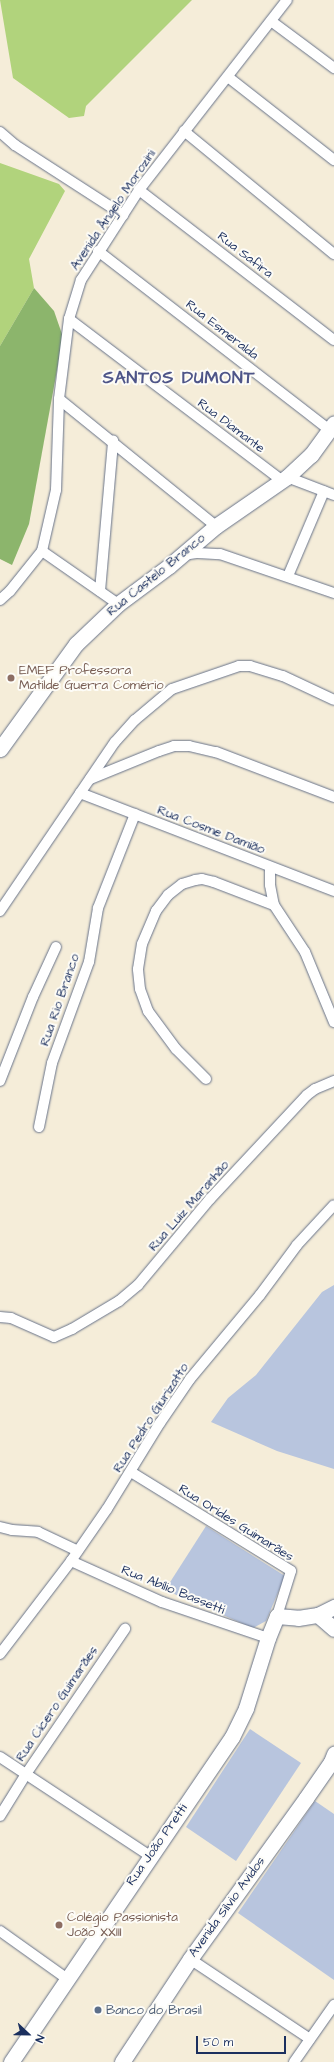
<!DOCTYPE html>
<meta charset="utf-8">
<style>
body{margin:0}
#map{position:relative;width:334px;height:2062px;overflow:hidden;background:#f5edd9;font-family:"Architects Daughter",sans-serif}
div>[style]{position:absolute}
.industrial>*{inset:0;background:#b8c5de}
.green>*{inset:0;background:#b1d37c}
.forest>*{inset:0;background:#8cb56c}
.roads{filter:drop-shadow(0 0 1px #677289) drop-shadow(0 0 1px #677289)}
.street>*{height:10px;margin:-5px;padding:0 5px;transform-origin:5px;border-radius:5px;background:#fff}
.secondary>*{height:15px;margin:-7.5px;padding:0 7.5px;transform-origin:7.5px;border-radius:7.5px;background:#fff}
.dots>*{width:11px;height:11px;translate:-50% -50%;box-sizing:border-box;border:2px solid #fdfcf7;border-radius:50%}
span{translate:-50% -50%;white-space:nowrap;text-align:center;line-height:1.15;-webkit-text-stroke:4px #fdfcf7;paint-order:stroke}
.street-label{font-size:13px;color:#1b2f5e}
.education-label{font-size:13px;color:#785e54}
.left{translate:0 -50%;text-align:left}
.service-label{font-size:13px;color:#4e5e75}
.district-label{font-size:17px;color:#4e5588;font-weight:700;letter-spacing:1px}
.north{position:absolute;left:8px;top:2014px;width:40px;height:40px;-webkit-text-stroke:3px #fdfcf7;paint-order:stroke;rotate:112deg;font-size:11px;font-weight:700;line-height:16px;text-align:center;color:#1b2f5e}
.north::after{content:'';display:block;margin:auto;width:14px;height:18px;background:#1b2f5e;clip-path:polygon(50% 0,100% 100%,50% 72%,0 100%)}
.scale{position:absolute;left:196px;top:2036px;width:90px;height:18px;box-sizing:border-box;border:2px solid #1b2f5e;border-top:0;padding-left:5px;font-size:12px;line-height:14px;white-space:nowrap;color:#1b2f5e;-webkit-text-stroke:3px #fdfcf7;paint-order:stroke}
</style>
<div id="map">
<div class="industrial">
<div style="clip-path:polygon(334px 1285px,334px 1469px,277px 1451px,211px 1422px,228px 1398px,256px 1375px,322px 1292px)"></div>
<div style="clip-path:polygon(206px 1526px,285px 1576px,266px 1621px,253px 1628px,165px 1590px)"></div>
<div style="clip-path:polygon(250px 1729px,301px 1763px,236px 1861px,186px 1827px)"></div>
<div style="clip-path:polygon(315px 1801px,334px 1814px,334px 1980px,238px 1913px)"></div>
</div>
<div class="green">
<div style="clip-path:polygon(0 0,192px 0,86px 106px,84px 116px,69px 118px,13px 78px)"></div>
<div style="clip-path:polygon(0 163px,59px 184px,65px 191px,29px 259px,34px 288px,0 346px)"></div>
</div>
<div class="forest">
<div style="clip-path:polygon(34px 288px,54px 311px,63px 337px,29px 524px,12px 565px,0 559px,0 346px)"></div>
</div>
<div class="roads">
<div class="street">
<div style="left:271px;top:21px;width:79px;rotate:36.7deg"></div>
<div style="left:228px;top:77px;width:135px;rotate:38.1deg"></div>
<div style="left:184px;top:131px;width:194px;rotate:39.4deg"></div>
<div style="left:0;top:132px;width:20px;rotate:41deg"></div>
<div style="left:15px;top:145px;width:129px;rotate:32.9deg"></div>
<div style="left:139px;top:190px;width:246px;rotate:37.6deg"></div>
<div style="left:98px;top:251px;width:293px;rotate:37.7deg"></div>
<div style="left:69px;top:319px;width:266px;rotate:37.2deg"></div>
<div style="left:59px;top:399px;width:202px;rotate:39deg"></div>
<div style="left:287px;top:477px;width:50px;rotate:21deg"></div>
<div style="left:42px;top:551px;width:93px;rotate:34.9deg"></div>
<div style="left:183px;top:555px;width:15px;rotate:-8deg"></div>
<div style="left:198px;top:553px;width:22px;rotate:3deg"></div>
<div style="left:220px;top:554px;width:120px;rotate:18.9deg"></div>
<div style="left:288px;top:576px;width:92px;rotate:-67deg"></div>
<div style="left:100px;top:591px;width:151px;rotate:-85deg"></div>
<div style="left:0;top:600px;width:13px;rotate:-42deg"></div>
<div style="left:10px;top:591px;width:51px;rotate:-51.3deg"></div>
<div style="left:42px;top:551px;width:63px;rotate:-77.1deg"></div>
<div style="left:56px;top:490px;width:91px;rotate:-88.1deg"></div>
<div style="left:59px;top:399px;width:81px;rotate:-82.9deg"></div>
<div style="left:69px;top:319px;width:41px;rotate:-72.9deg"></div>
<div style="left:81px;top:280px;width:107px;rotate:-57.2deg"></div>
<div style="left:139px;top:190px;width:241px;rotate:-52.1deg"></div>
<div style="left:90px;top:779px;width:74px;rotate:-22.1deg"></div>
<div style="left:159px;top:751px;width:16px;rotate:-18deg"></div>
<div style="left:174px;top:746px;width:15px"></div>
<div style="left:189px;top:746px;width:28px;rotate:13deg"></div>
<div style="left:216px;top:752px;width:126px;rotate:20.9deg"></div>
<div style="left:80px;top:793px;width:272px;rotate:21.1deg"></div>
<div style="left:270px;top:867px;width:18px;rotate:90deg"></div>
<div style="left:270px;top:885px;width:20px;rotate:79deg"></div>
<div style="left:274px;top:905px;width:56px;rotate:56.6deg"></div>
<div style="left:305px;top:952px;width:76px;rotate:67.5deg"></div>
<div style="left:0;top:911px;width:204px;rotate:-55.8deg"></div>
<div style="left:115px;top:742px;width:30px;rotate:-48deg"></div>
<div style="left:135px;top:720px;width:48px;rotate:-40deg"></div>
<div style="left:172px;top:689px;width:71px;rotate:-18.9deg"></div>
<div style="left:239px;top:666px;width:11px"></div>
<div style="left:250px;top:666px;width:34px;rotate:17deg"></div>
<div style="left:283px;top:676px;width:56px;rotate:25.2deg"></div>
<div style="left:206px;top:1079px;width:42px;rotate:-135deg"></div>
<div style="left:176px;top:1049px;width:47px;rotate:-126.4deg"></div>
<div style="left:148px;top:1011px;width:23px;rotate:-110deg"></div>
<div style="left:140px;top:989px;width:20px;rotate:-96deg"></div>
<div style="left:138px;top:969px;width:25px;rotate:-81deg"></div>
<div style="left:142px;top:944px;width:36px;rotate:-67deg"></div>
<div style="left:156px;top:911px;width:20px;rotate:-53deg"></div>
<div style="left:168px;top:895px;width:18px;rotate:-38deg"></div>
<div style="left:182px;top:884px;width:14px;rotate:-17deg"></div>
<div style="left:195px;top:880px;width:7px;rotate:-8deg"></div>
<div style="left:202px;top:879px;width:12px;rotate:14deg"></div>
<div style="left:214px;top:882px;width:64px;rotate:21deg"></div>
<div style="left:0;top:1081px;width:90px;rotate:-68.6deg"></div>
<div style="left:33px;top:997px;width:55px;rotate:-65.3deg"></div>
<div style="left:39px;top:1127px;width:65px;rotate:-78.5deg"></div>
<div style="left:52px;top:1063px;width:108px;rotate:-69.9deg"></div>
<div style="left:89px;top:962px;width:55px;rotate:-80.5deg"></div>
<div style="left:98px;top:908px;width:101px;rotate:-68.5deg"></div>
<div style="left:0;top:1317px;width:11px;rotate:5deg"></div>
<div style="left:11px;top:1318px;width:47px;rotate:23.8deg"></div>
<div style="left:54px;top:1337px;width:20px;rotate:-24deg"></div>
<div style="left:72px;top:1329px;width:55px;rotate:-30.8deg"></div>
<div style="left:119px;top:1301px;width:25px;rotate:-40deg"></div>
<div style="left:138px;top:1285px;width:112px;rotate:-50.1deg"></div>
<div style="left:210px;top:1199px;width:142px;rotate:-47deg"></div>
<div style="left:307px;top:1095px;width:10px;rotate:-37deg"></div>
<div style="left:315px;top:1089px;width:21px;rotate:-23deg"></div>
<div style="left:131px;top:1472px;width:188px;rotate:31.7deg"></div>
<div style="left:291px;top:1571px;width:47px;rotate:107.3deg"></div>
<div style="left:0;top:1527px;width:12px;rotate:14deg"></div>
<div style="left:12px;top:1530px;width:26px;rotate:4deg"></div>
<div style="left:38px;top:1532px;width:44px;rotate:25.4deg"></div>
<div style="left:71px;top:1561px;width:100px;rotate:24.3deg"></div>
<div style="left:162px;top:1602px;width:112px;rotate:18.8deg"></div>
<div style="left:0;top:1654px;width:117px;rotate:-52.6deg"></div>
<div style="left:71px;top:1561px;width:63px;rotate:-55.3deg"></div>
<div style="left:107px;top:1509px;width:101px;rotate:-58.4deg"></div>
<div style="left:160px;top:1423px;width:53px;rotate:-55.7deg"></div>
<div style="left:190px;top:1379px;width:109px;rotate:-50.2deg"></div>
<div style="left:260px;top:1295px;width:62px;rotate:-53.5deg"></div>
<div style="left:297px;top:1245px;width:54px;rotate:-47.2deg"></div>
<div style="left:0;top:1757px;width:180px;rotate:33.4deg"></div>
<div style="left:0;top:1816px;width:49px;rotate:-58.2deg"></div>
<div style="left:26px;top:1774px;width:176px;rotate:-55.7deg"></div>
<div style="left:0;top:1931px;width:81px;rotate:35.5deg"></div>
<div style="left:190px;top:1959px;width:144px;rotate:33.7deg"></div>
<div style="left:294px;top:2062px;width:70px;rotate:-54.9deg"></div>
</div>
<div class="secondary">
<div style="left:0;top:749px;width:130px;rotate:-54.1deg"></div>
<div style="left:76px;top:644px;width:58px;rotate:-43.6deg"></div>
<div style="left:118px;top:604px;width:64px;rotate:-36.7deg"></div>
<div style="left:169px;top:566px;width:62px;rotate:-40.4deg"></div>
<div style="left:216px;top:526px;width:86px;rotate:-34.6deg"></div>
<div style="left:287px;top:477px;width:33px;rotate:-43deg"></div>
<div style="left:311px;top:455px;width:39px;rotate:-54deg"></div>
<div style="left:318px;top:1615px;width:18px;rotate:-27deg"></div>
<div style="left:11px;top:2062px;width:393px;rotate:-55.8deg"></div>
<div style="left:232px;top:1737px;width:32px;rotate:-64deg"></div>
<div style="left:246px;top:1708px;width:73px;rotate:-72.6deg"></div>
<div style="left:268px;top:1638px;width:24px;rotate:-68deg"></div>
<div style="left:277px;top:1616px;width:21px;rotate:5deg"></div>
<div style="left:298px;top:1618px;width:20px;rotate:-9deg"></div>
<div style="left:318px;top:1615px;width:21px;rotate:41deg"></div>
<div style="left:122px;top:2062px;width:123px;rotate:-56.6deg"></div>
<div style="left:190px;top:1959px;width:198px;rotate:-54.2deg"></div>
<div style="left:306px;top:1798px;width:44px;rotate:-55.2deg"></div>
<div style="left:331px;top:1762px;width:9px;rotate:-69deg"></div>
</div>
</div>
<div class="dots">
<div style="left:11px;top:678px;background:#8d6e63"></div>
<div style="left:59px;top:1925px;background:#8d6e63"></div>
<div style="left:98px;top:2010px;background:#5c6f8a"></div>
</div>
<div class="street-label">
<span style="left:113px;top:210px;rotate:-56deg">Avenida Ângelo Morozini</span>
<span style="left:245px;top:255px;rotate:38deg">Rua Safira</span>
<span style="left:222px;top:330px;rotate:38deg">Rua Esmeralda</span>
<span style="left:231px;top:426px;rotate:37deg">Rua Diamante</span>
<span style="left:156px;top:575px;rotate:-39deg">Rua Castelo Branco</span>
<span style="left:211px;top:830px;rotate:21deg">Rua Cosme Damião</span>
<span style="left:60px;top:1000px;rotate:-71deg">Rua Rio Branco</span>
<span style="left:189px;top:1206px;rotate:-49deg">Rua Luiz Maranhão</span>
<span style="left:151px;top:1418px;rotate:-57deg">Rua Pedro Giurizatto</span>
<span style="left:236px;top:1523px;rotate:32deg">Rua Orídes Guimarães</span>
<span style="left:173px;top:1590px;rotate:22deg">Rua Abílio Bassetti</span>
<span style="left:57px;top:1704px;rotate:-56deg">Rua Cícero Guimarães</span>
<span style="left:157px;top:1845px;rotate:-55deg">Rua João Pretti</span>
<span style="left:227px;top:1907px;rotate:-54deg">Avenida Sílvio Avidos</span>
</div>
<div class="education-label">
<span class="left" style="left:19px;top:678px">EMEF Professora<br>Matilde Guerra Comério</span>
<span class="left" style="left:67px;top:1925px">Colégio Passionista<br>João XXIII</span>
</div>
<div class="service-label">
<span class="left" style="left:106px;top:2010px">Banco do Brasil</span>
</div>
<div class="district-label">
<span style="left:179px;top:379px">SANTOS DUMONT</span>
</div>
<div class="north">N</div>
<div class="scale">50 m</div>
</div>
